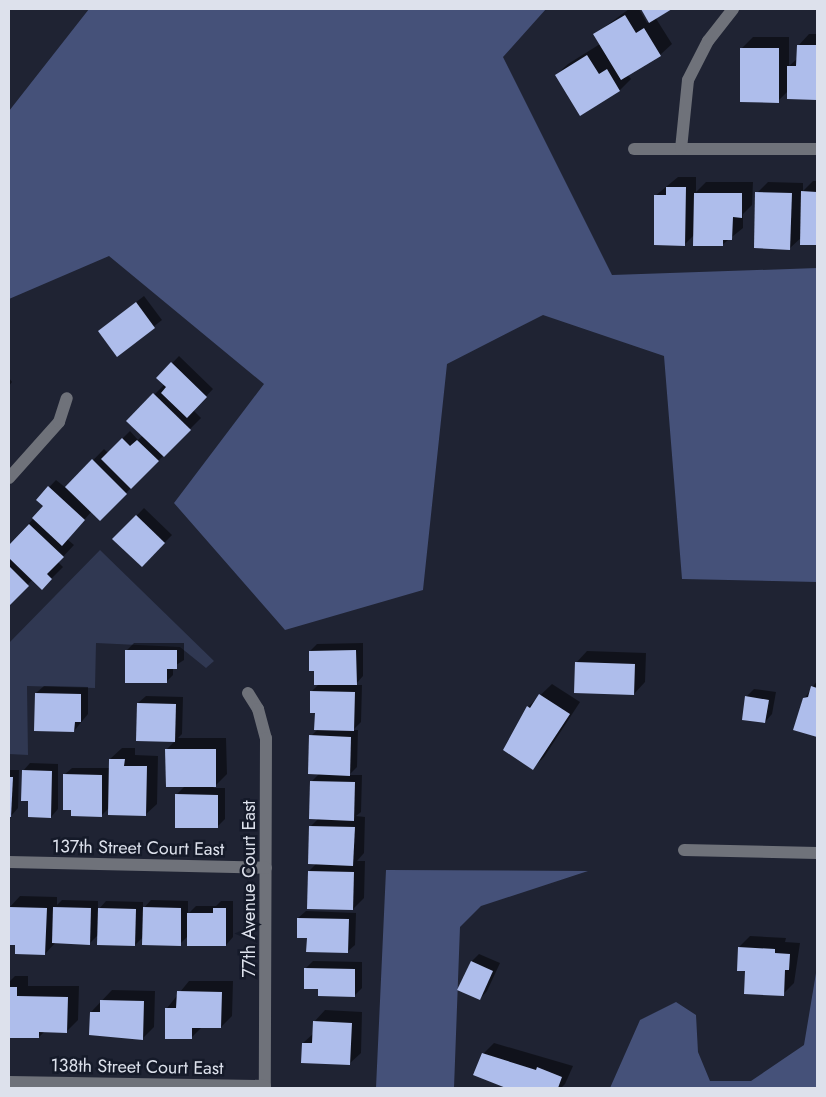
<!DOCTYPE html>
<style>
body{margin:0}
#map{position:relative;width:826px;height:1097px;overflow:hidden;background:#1f2333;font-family:Jost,sans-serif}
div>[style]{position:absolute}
.green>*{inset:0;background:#303852}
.forest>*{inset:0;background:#455179}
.shadow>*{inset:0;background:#0007}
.building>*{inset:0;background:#aebdeb}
.minor>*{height:12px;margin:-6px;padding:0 6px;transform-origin:6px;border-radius:6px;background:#6f727a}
span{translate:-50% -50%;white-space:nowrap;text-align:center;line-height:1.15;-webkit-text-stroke:5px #151a29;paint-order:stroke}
.street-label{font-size:18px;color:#dde1ec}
.frame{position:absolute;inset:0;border:10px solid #dde1ec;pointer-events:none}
</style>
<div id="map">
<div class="green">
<div style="clip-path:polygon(100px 550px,214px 661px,206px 668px,180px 647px,96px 643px,95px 688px,27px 686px,28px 755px,9px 754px,9px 643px)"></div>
</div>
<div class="forest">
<div style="clip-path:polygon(89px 9px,546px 9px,503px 57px,612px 275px,817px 268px,817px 582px,682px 579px,664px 356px,543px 315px,447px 364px,423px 590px,285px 630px,174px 503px,264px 384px,109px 256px,9px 299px,9px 111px)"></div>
<div style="clip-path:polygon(386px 870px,588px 871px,481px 906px,460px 927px,454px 1088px,376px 1088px)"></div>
<div style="clip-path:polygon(817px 967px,817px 1088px,610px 1088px,640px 1020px,676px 1002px,696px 1015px,698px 1052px,710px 1081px,751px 1081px,804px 1045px)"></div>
</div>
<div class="shadow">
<div style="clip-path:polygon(629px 9px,639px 9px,647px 23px,650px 21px,642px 9px,670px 9px,655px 17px,672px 44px,660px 55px,628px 75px,631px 79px,620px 90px,580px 114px,556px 75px,568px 64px,600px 44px,594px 35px)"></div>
<div style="clip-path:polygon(809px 34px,817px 34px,817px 98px,788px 98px,788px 91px,778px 101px,741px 49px,753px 37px,789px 37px,789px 66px,798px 58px,798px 46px)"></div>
<div style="clip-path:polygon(678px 177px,696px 177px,696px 192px,706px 182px,753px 182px,752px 205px,743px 214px,743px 228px,722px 245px,695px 234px,685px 244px,655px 196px)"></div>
<div style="clip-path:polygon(813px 181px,817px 181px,817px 243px,801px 243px,802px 237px,790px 248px,757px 193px,768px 182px,803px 183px,803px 191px)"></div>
<div style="clip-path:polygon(144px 296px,162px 320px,117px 355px,99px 331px)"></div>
<div style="clip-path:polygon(179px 356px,213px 389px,193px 410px,201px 418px,100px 519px,92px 511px,67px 539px,74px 545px,58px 562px,63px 567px,42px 588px,33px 579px,9px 604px,9px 545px,45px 506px,37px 500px,56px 480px,66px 488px,104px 449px,108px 453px,130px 431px,138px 440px,143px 435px,128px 421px,165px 384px,158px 378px)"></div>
<div style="clip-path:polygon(9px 378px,12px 382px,9px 386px)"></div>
<div style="clip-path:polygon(144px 508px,172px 535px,142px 566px,114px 539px)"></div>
<div style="clip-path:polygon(134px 643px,184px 643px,184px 660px,173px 667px,173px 675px,166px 682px,127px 650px)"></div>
<div style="clip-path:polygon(363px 643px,363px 676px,355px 685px,362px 685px,361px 722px,353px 730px,358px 730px,357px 767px,349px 775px,362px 775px,361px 812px,356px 816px,365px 817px,364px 853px,357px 861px,365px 861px,364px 898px,353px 909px,309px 871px,317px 863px,311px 826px,319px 818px,312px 781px,320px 773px,311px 736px,318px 729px,311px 692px,319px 684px,310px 651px,317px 644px)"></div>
<div style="clip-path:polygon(587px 651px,646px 653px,645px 682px,634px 694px,576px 663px)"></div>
<div style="clip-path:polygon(817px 681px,817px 736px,795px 729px,804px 699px)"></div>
<div style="clip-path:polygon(552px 684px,580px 702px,544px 757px,533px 768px,505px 750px,528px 707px)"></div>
<div style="clip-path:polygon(44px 686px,88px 687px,88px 714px,74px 731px,36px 693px)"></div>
<div style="clip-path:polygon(754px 689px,776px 692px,772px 714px,765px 722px,746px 697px)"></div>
<div style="clip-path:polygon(146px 696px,183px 697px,182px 734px,178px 738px,226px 738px,227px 774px,213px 788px,225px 788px,225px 819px,217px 827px,176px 795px,185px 786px,167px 749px,175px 741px,138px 703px)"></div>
<div style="clip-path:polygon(122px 748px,135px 748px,135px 755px,158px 756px,157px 804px,145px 815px,109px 808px,101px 816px,64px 775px,72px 768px,110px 768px,110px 759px)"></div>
<div style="clip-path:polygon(30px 763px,58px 764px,58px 809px,51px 817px,29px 800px,23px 771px)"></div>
<div style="clip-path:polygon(9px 770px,19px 770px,18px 808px,11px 816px)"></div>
<div style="clip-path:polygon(20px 896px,57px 897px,57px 905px,62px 900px,98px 901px,98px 910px,106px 901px,143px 902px,143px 909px,151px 900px,188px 901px,188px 914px,196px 906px,216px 906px,221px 901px,233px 901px,233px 937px,226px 945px,188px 936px,180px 944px,144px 936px,135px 945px,98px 935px,89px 944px,56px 942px,45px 954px,9px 943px,9px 908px)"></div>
<div style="clip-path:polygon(306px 911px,356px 913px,355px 945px,347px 952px,308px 937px,298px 918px)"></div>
<div style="clip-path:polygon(750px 936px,786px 938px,785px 942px,800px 943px,794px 983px,783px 994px,739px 947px)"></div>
<div style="clip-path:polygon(479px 954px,500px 963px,487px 991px,480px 999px,459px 990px,472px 961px)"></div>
<div style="clip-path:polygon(313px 961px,362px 962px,362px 988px,354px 996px,319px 988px,305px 969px)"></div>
<div style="clip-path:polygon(15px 976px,28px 976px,28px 986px,79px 986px,78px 1020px,67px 1031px,45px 1031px,39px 1037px,9px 1037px,9px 982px)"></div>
<div style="clip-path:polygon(189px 981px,233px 981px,232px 1016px,221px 1027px,203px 1026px,191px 1038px,167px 1008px)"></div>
<div style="clip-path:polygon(112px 990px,155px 991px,154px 1027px,143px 1038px,91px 1012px)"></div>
<div style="clip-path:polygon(325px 1010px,362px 1012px,361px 1053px,349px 1064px,303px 1043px,314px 1033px,314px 1022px)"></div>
<div style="clip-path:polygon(494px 1043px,573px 1066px,565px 1084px,561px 1088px,509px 1088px,475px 1074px,483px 1054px)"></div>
</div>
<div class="building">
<div style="clip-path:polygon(641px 9px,672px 9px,649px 23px)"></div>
<div style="clip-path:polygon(625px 15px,636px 33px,644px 28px,661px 56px,621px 80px,593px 34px)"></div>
<div style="clip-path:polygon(797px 45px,817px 45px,817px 100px,787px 99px,787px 66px,796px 66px)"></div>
<div style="clip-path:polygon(740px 48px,779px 48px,779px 103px,740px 102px)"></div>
<div style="clip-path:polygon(587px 55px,599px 74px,607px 69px,620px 91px,580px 116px,555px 75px)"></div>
<div style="clip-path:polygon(666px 187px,686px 187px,685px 246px,654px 245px,654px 195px,666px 195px)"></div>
<div style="clip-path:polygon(801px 191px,817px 192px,817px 245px,800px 245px)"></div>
<div style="clip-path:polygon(755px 192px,792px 193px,790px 250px,754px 248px)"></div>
<div style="clip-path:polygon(694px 193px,742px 193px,742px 218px,733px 217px,732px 240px,723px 240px,723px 246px,693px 246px)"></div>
<div style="clip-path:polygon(136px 302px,155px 328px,117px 357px,98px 331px)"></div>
<div style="clip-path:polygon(171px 362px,207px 397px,187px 418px,161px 393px,166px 387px,156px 378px)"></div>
<div style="clip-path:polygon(153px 393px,191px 430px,164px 457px,126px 421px)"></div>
<div style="clip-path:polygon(122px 438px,130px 446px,137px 440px,159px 461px,131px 489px,101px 459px)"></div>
<div style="clip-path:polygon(92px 459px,127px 494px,100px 521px,65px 487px)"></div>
<div style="clip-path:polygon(48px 486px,85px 520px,62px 546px,32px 518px,43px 506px,36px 500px)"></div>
<div style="clip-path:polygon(136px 515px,165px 543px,142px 567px,112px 539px)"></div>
<div style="clip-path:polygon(29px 524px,64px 557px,47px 574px,52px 579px,42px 590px,9px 558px,9px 545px)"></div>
<div style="clip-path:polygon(9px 566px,29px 586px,9px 606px)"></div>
<div style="clip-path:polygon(125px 650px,177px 650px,177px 669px,167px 669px,167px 683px,125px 683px)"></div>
<div style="clip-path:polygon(356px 650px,357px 685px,314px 685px,314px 671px,309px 671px,309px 651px)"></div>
<div style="clip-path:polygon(575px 662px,635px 664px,634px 695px,574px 693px)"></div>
<div style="clip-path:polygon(811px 686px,817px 688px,817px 737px,793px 730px,803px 698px,808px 697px)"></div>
<div style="clip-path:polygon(310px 691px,355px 692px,354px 731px,314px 730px,315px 713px,310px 713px)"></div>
<div style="clip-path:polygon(35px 693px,81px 694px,81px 722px,75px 722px,74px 732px,34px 731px)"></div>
<div style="clip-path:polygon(539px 694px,570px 714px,533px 770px,503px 750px,527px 706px,530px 708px)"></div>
<div style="clip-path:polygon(745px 696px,769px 700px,765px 723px,742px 720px)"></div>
<div style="clip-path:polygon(137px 703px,176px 704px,175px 742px,136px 741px)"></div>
<div style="clip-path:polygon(309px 735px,351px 737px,350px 776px,308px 774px)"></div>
<div style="clip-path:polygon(165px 749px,216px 749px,216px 787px,166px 787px)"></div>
<div style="clip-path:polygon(109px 759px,125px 759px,124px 766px,147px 766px,146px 816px,108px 815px)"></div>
<div style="clip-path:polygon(22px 770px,52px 771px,51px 818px,28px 817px,28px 801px,21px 801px)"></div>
<div style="clip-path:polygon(63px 774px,102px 775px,102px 817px,71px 816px,71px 810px,63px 810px)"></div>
<div style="clip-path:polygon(9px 777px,13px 777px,11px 817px,9px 817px)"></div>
<div style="clip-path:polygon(310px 781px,355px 782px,354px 821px,309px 819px)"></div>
<div style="clip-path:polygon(175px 794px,218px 795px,218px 828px,175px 828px)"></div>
<div style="clip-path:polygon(309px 826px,355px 827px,353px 866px,308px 864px)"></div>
<div style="clip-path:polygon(308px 871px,354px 872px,353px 910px,307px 909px)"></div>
<div style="clip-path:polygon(9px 907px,47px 908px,45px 955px,15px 954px,15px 945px,9px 945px)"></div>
<div style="clip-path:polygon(53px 907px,91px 908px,90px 945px,52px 943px)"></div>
<div style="clip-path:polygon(143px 907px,181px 908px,181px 946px,142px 945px)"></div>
<div style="clip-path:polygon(98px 908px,136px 909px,135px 946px,97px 945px)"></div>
<div style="clip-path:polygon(213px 908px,226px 908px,226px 946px,187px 946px,187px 913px,213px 913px)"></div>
<div style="clip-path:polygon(297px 918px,349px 919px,348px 953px,306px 952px,307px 938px,297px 938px)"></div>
<div style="clip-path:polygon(738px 947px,775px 949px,775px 953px,790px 954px,789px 970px,785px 970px,784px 996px,744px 994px,745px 971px,737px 971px)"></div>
<div style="clip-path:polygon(471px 961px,493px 971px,480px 1000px,457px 990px)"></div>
<div style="clip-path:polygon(304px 968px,355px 969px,355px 997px,318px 996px,318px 989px,304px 989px)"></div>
<div style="clip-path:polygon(9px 987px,17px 987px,17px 996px,68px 997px,67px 1033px,39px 1032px,39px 1038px,9px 1038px)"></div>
<div style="clip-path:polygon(177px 991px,222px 992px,221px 1028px,192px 1028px,192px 1039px,165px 1039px,165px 1008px,176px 1008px)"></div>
<div style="clip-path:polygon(100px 1000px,144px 1001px,143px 1040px,89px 1035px,90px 1012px,100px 1012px)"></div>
<div style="clip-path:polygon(313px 1021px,352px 1023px,350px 1065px,301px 1063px,302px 1043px,312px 1043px)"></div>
<div style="clip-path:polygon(482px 1053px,536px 1070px,537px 1067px,562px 1077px,558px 1088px,506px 1088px,473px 1075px)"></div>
</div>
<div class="minor">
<div style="left:634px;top:149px;width:183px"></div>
<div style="left:681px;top:149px;width:69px;rotate:-84.2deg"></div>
<div style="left:688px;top:80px;width:44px;rotate:-62.9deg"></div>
<div style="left:708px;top:41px;width:41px;rotate:-52deg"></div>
<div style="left:9px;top:478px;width:75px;rotate:-48.2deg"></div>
<div style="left:59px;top:422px;width:25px;rotate:-72deg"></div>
<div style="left:248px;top:693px;width:19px;rotate:58deg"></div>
<div style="left:258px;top:709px;width:30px;rotate:75deg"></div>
<div style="left:266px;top:738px;width:350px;rotate:90.2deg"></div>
<div style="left:684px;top:850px;width:133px;rotate:1.3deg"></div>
<div style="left:9px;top:862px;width:257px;rotate:1.3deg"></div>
<div style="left:9px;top:1082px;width:256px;rotate:0.9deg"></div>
</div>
<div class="street-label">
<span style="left:138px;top:848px;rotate:1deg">137th Street Court East</span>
<span style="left:249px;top:889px;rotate:-90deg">77th Avenue Court East</span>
<span style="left:137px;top:1067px;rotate:1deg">138th Street Court East</span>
</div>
<div class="frame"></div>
</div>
